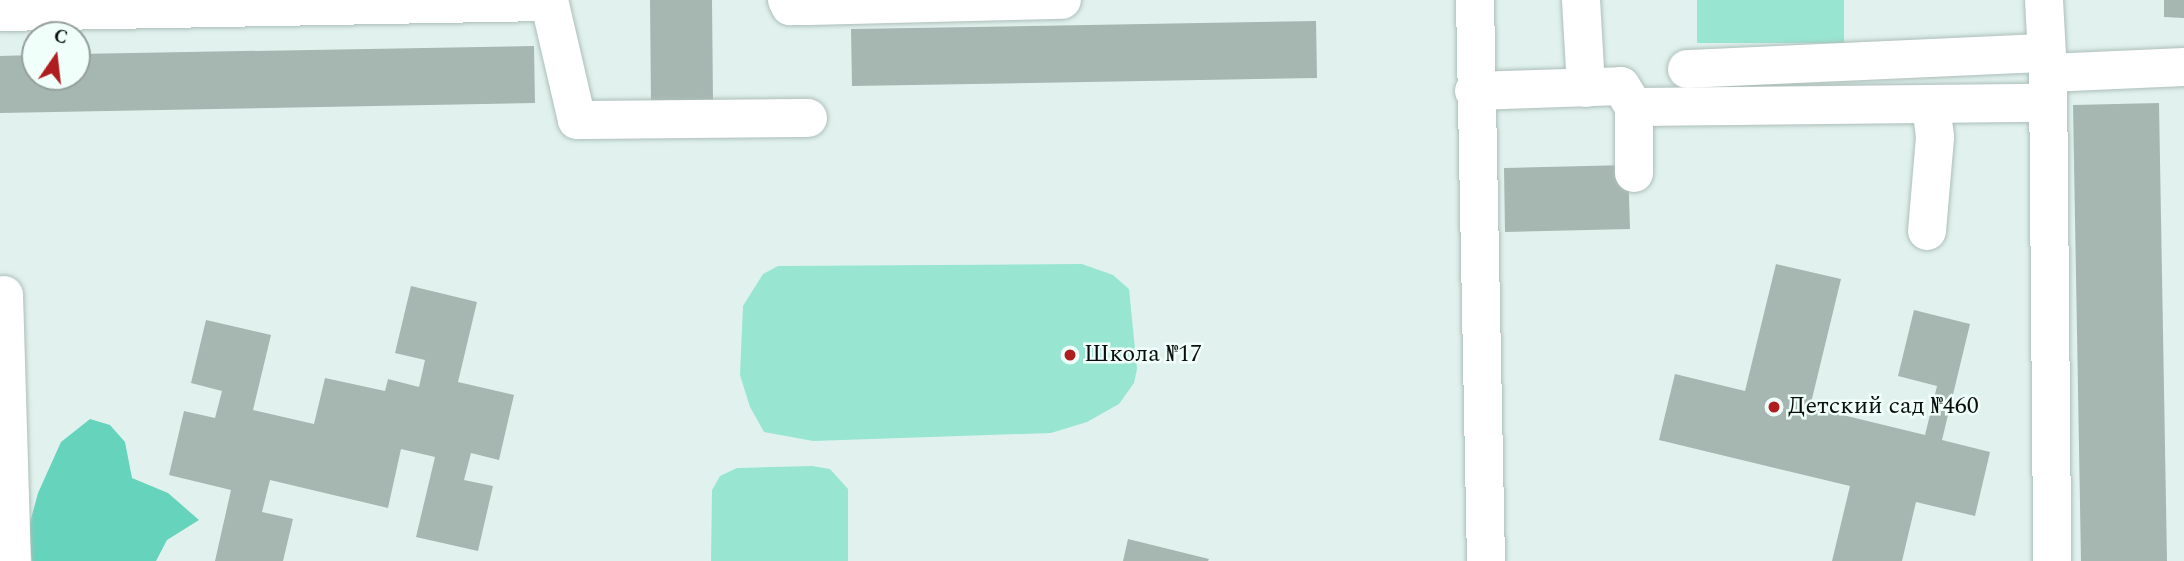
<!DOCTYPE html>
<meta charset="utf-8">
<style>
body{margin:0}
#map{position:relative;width:2184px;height:561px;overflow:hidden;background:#e1f2ee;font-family:Spectral,serif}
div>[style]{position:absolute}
.green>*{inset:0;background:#98e5d2}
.forest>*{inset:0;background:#66d4bc}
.building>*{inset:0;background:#a6b7b2}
.roads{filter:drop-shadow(0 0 2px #adbeb9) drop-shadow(0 0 2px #adbeb9)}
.minor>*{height:38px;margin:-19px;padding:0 19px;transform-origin:19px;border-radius:19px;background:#fff}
.dots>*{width:19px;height:19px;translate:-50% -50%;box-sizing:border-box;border:4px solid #f1fffb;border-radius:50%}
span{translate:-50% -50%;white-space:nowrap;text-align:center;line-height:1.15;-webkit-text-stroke:5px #f1fffb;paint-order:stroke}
.poi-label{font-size:24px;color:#090f0d}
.left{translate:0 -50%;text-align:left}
.north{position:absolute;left:21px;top:21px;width:70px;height:70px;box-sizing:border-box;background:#f1fffb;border:2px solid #949f9c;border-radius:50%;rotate:14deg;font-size:19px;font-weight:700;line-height:28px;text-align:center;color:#090f0d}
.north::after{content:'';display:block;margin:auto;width:24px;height:32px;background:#af1e1e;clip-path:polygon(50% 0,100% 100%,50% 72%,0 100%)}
</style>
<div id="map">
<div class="green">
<div style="clip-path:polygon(1697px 0,1844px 0,1844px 43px,1697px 43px)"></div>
<div style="clip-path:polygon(1082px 264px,1113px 275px,1129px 289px,1137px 369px,1134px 383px,1119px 404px,1087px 422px,1051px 433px,813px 441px,764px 432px,750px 407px,740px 375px,743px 306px,763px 274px,778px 266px)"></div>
<div style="clip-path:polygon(812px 466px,830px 469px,848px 489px,848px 561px,711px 561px,712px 490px,720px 476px,737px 468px)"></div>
</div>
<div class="forest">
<div style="clip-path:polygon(90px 419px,110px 425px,125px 442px,132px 478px,168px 493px,199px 520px,167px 540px,156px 561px,32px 561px,28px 530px,38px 493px,61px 442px)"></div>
</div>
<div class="building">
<div style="clip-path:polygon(650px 0,712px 0,713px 101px,651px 102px)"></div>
<div style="clip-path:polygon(2164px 0,2184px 0,2184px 18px,2164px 17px)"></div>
<div style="clip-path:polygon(1316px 21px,1317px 78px,852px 86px,851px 29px)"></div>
<div style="clip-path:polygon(534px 46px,535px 103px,0 113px,0 56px,35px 55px,35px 77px,77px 77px,77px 54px)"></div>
<div style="clip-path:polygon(2159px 103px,2167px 561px,2081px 561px,2073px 105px)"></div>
<div style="clip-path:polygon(1628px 165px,1630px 229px,1505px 232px,1504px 168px)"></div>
<div style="clip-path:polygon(1776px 264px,1841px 279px,1810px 407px,1925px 435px,1937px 386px,1898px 376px,1914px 310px,1970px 324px,1942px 440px,1990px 452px,1975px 516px,1916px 502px,1902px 561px,1832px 561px,1850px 486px,1659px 440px,1675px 374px,1745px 391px)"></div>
<div style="clip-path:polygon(411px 286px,477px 302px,458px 382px,514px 395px,499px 460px,471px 453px,464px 480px,493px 486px,478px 551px,416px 537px,435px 457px,401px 449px,388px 508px,270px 480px,262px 512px,293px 519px,283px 561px,215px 561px,231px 490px,169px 475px,184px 411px,215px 418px,222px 391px,191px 383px,206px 320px,271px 335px,253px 410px,314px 424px,325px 378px,385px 391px,388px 379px,419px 387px,425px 360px,395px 353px)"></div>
<div style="clip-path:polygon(1128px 539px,1209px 559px,1208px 561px,1123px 561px)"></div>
</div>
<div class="roads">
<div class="minor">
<div style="left:549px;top:0;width:123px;rotate:76.9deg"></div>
<div style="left:577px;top:120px;width:231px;rotate:-0.5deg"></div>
<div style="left:787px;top:0;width:7px;rotate:63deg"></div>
<div style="left:790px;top:6px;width:19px"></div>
<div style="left:809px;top:6px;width:253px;rotate:-1.4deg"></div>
<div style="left:1475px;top:0;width:561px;rotate:88.88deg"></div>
<div style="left:1581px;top:0;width:88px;rotate:86.7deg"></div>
<div style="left:2044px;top:0;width:73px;rotate:86.9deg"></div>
<div style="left:2048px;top:73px;width:136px;rotate:-2.5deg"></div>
<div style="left:0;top:12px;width:548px;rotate:-1.05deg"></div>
<div style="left:1687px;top:69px;width:358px;rotate:-2.6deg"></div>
<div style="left:2048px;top:73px;width:488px;rotate:89.5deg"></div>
<div style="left:1474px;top:91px;width:147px;rotate:-1.9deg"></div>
<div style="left:1621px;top:86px;width:25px;rotate:58deg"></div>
<div style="left:1634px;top:173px;width:66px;rotate:-90deg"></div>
<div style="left:1634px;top:107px;width:413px;rotate:-0.6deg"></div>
<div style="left:1927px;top:231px;width:94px;rotate:-85.1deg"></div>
<div style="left:1935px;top:137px;width:33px;rotate:-97deg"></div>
<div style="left:4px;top:295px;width:266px;rotate:88.3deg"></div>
</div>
</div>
<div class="dots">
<div style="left:1070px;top:355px;background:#af1e1e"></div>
<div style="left:1774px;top:407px;background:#af1e1e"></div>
</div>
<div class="poi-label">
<span class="left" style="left:1084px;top:355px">Школа №17</span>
<span class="left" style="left:1788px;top:407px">Детский сад №460</span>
</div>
<div class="north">С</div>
</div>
